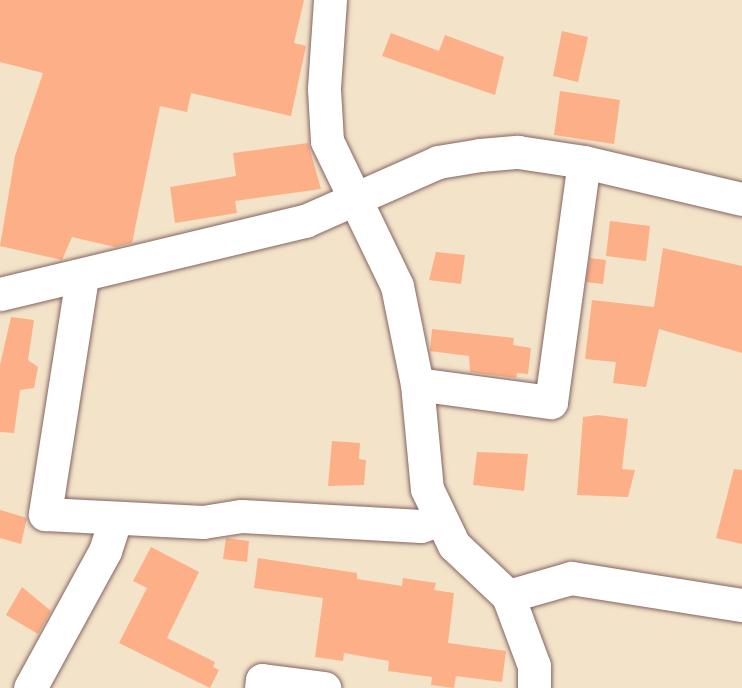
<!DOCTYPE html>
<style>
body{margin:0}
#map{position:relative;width:742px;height:688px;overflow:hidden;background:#f3e3c9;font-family:Caveat,sans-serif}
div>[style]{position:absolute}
.building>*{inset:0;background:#fdaf88}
.roads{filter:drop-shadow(0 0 2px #856462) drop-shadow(0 0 2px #856462)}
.minor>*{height:33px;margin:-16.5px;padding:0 16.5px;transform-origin:16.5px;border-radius:16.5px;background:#fff}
span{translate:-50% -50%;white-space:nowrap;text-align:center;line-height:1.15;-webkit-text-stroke:6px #fff;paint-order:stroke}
</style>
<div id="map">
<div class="building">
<div style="clip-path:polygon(0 0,304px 0,294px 43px,306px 46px,291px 116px,191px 93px,187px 112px,160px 106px,132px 243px,115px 247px,72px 237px,62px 260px,0 246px,15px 156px,43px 73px,0 62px)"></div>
<div style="clip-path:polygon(562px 31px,588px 37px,578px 82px,553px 76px)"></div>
<div style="clip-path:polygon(391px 33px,439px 51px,445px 35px,504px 57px,495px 95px,382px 56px)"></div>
<div style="clip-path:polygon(560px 91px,620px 100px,614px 144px,554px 135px)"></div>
<div style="clip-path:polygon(308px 143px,321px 189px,235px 201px,237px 213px,175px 223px,170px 187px,236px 176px,233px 153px)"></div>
<div style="clip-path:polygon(610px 221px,650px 226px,646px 261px,606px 256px)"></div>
<div style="clip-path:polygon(663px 248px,742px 266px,742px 353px,659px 329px,646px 387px,613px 383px,616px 362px,585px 359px,592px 300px,654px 307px)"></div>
<div style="clip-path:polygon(436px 252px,465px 255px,461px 284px,429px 280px)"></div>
<div style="clip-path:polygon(590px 258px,606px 260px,603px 284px,586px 282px)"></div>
<div style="clip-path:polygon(11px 317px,34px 320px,28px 360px,38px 367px,34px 388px,20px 390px,14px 433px,0 432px,0 365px)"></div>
<div style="clip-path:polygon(432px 329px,514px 338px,513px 345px,531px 348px,528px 374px,517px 373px,516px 378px,470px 372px,469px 356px,430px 351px)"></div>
<div style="clip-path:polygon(598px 415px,628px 419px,622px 469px,635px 470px,628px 497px,577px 495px,583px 417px)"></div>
<div style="clip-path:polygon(332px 441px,360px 443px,359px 459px,366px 460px,364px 485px,328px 486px)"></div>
<div style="clip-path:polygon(477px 452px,528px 454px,524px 491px,473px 485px)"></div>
<div style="clip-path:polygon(734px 469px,742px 470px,742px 544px,716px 538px)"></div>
<div style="clip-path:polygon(0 510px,27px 518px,21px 544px,0 538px)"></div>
<div style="clip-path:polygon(226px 538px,249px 541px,247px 562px,223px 559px)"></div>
<div style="clip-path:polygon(151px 547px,199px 572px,167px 638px,215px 662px,213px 667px,219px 670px,210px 688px,119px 643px,147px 588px,133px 581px)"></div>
<div style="clip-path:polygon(258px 558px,357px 573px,357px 579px,402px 586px,403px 578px,436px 583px,434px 590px,454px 593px,448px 643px,506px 651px,502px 682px,456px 676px,454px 688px,431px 685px,432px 677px,388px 671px,389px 661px,344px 653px,343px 661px,315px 657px,323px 598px,254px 588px)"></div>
<div style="clip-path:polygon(22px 587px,51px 611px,38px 634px,6px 615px)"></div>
</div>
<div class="roads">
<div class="minor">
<div style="left:330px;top:0;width:89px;rotate:93.9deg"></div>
<div style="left:324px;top:89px;width:52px;rotate:86.7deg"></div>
<div style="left:327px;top:141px;width:161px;rotate:64.2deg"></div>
<div style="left:397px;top:286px;width:100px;rotate:78.5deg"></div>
<div style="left:417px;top:384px;width:105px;rotate:84.6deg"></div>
<div style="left:427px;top:489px;width:62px;rotate:64.3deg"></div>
<div style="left:454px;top:545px;width:74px;rotate:43.4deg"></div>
<div style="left:508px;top:596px;width:75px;rotate:69.6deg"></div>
<div style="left:534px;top:666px;width:22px;rotate:90deg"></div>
<div style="left:82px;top:277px;width:240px;rotate:98.9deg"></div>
<div style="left:45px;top:514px;width:158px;rotate:2.9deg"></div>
<div style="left:203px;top:522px;width:39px;rotate:-9deg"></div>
<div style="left:242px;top:516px;width:179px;rotate:3.2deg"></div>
<div style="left:421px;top:526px;width:18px;rotate:-19deg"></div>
<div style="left:0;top:294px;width:314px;rotate:-13.5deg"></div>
<div style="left:305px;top:221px;width:145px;rotate:-23.9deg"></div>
<div style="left:438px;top:162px;width:43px;rotate:-9.5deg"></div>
<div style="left:480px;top:155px;width:38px;rotate:-5deg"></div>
<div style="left:518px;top:152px;width:67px;rotate:8.6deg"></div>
<div style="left:584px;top:162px;width:162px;rotate:13.2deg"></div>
<div style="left:417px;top:384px;width:135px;rotate:7.7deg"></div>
<div style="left:551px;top:402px;width:242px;rotate:-82.2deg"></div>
<div style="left:508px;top:596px;width:66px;rotate:-15.9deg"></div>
<div style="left:571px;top:578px;width:173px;rotate:9deg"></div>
<div style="left:30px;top:688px;width:156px;rotate:-61.3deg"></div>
<div style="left:105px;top:551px;width:33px;rotate:-72deg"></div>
<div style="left:261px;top:688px;width:8px;rotate:-83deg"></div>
<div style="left:262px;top:680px;width:63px;rotate:7.4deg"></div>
</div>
</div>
</div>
